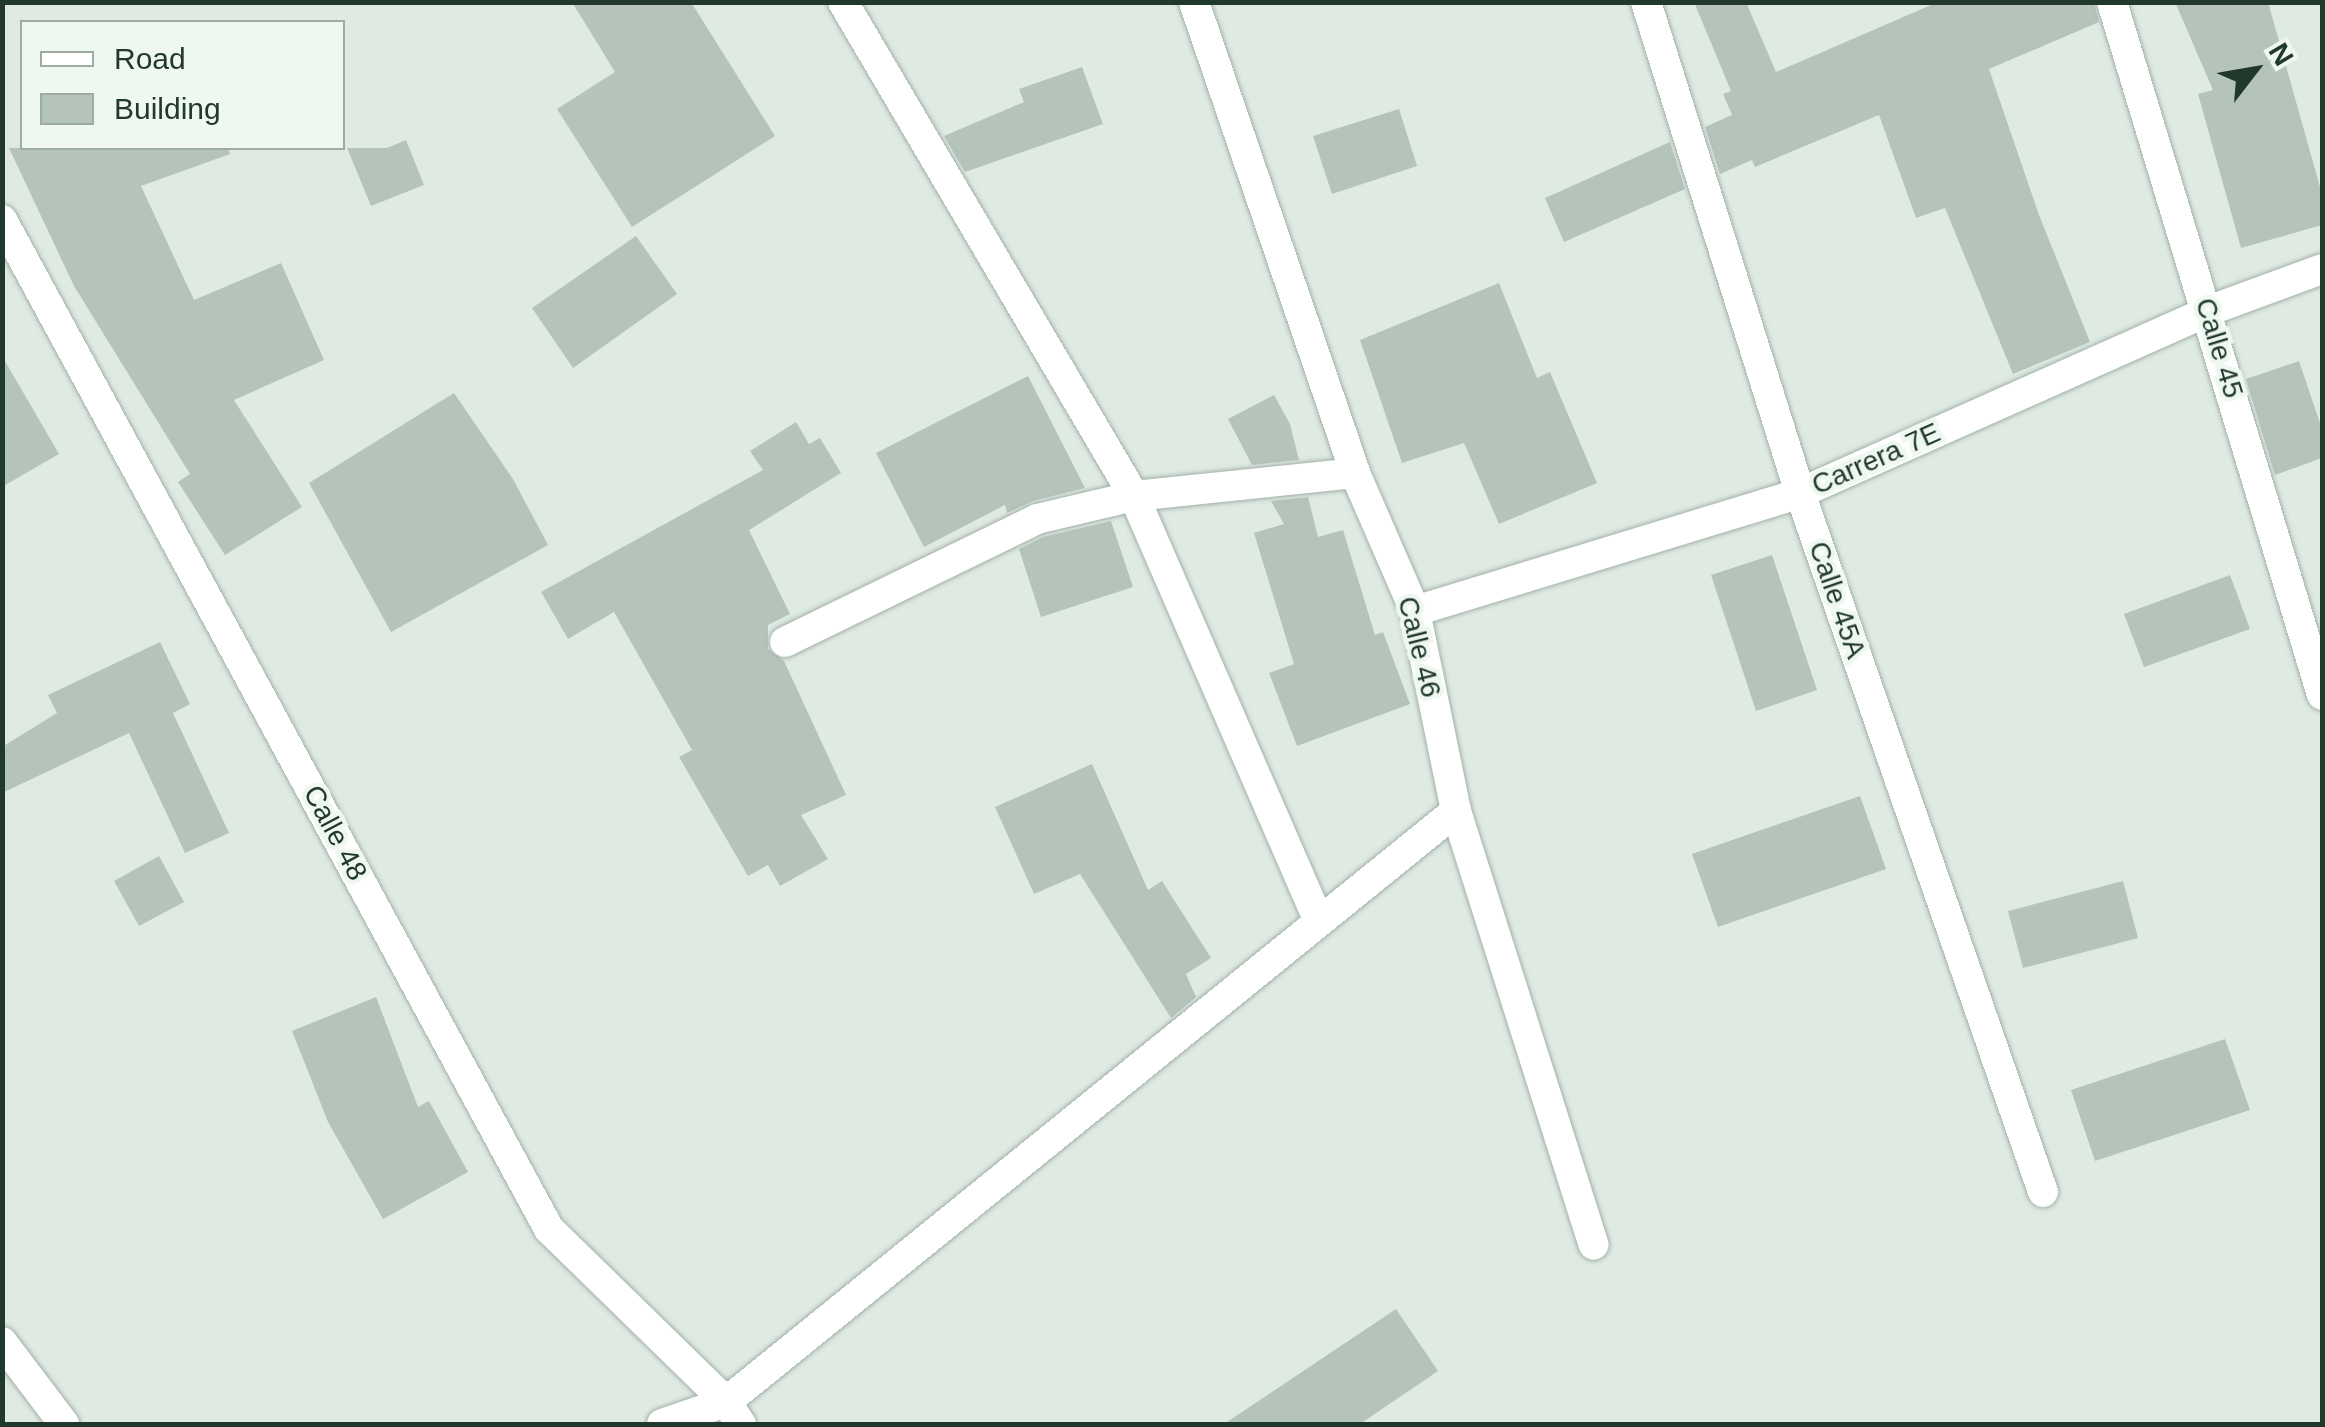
<!DOCTYPE html>
<style>
body{margin:0}
#map{position:relative;width:2325px;height:1427px;overflow:hidden;background:#dfeae3;font-family:Arial,sans-serif}
div>[style]{position:absolute}
.building>*{inset:0;background:#b5c4bb}
.roads{filter:drop-shadow(0 0 2px #a2b1a9) drop-shadow(0 0 2px #a2b1a9)}
.minor>*{height:30px;margin:-15px;padding:0 15px;transform-origin:15px;border-radius:15px;background:#fff}
span{translate:-50% -50%;white-space:nowrap;text-align:center;line-height:1.15;-webkit-text-stroke:9px #eff7f1;paint-order:stroke}
.street-label{font-size:28px;color:#21392d}
.frame{position:absolute;inset:0;border:5px solid #21392d;pointer-events:none}
.legend{position:absolute;left:20px;top:20px;width:325px;height:130px;box-sizing:border-box;background:#eff7f1;border:2px solid #9daba3;margin:0;padding:12px 18px;list-style:none;font-size:30px;color:#21392d}
.legend li{display:flex;align-items:center;gap:20px;height:50px}
.legend b{width:50px;border:2px solid #9daba3}
.north{position:absolute;left:2205px;top:20px;width:100px;height:100px;-webkit-text-stroke:8px #eff7f1;paint-order:stroke;rotate:59deg;font-size:28px;font-weight:700;line-height:40px;text-align:center;color:#21392d}
.north::after{content:'';display:block;margin:auto;width:35px;height:45px;background:#21392d;clip-path:polygon(50% 0,100% 100%,50% 72%,0 100%)}
</style>
<div id="map">
<div class="building">
<div style="clip-path:polygon(572px 2px,691px 2px,775px 136px,632px 227px,557px 109px,615px 72px)"></div>
<div style="clip-path:polygon(1694px 2px,1746px 2px,1776px 72px,1938px 2px,2094px 2px,2099px 22px,1989px 69px,2039px 215px,2090px 342px,2013px 374px,1945px 208px,1916px 218px,1879px 115px,1755px 167px,1752px 160px,1720px 174px,1705px 127px,1732px 115px,1723px 94px,1731px 91px)"></div>
<div style="clip-path:polygon(2175px 2px,2268px 2px,2322px 194px,2322px 225px,2241px 248px,2198px 94px,2213px 90px)"></div>
<div style="clip-path:polygon(1082px 67px,1103px 124px,965px 172px,944px 136px,1024px 102px,1019px 89px)"></div>
<div style="clip-path:polygon(1399px 109px,1417px 166px,1332px 194px,1313px 136px)"></div>
<div style="clip-path:polygon(406px 140px,424px 185px,371px 206px,347px 148px,387px 148px)"></div>
<div style="clip-path:polygon(1670px 142px,1685px 189px,1564px 242px,1545px 198px)"></div>
<div style="clip-path:polygon(9px 148px,228px 148px,230px 154px,141px 186px,194px 300px,281px 263px,324px 360px,234px 400px,302px 507px,225px 555px,178px 482px,190px 474px,74px 286px)"></div>
<div style="clip-path:polygon(636px 236px,677px 294px,573px 368px,532px 308px)"></div>
<div style="clip-path:polygon(1499px 283px,1537px 378px,1550px 372px,1597px 483px,1499px 524px,1464px 443px,1402px 463px,1360px 340px)"></div>
<div style="clip-path:polygon(2px 356px,59px 454px,2px 487px)"></div>
<div style="clip-path:polygon(2299px 361px,2322px 429px,2322px 458px,2275px 475px,2246px 379px)"></div>
<div style="clip-path:polygon(1028px 376px,1085px 488px,1033px 501px,1007px 513px,1005px 505px,924px 547px,876px 453px)"></div>
<div style="clip-path:polygon(454px 393px,513px 479px,548px 545px,391px 632px,309px 483px)"></div>
<div style="clip-path:polygon(1274px 395px,1290px 424px,1299px 460px,1252px 465px,1228px 419px)"></div>
<div style="clip-path:polygon(796px 422px,809px 444px,820px 438px,841px 473px,749px 530px,790px 614px,768px 625px,768px 649px,784px 661px,846px 795px,801px 815px,828px 859px,780px 886px,768px 865px,748px 876px,679px 757px,692px 750px,614px 612px,568px 639px,541px 592px,763px 470px,750px 451px)"></div>
<div style="clip-path:polygon(1308px 497px,1318px 537px,1343px 530px,1375px 635px,1383px 632px,1410px 704px,1297px 746px,1269px 673px,1294px 664px,1254px 533px,1284px 524px,1271px 501px)"></div>
<div style="clip-path:polygon(1111px 521px,1133px 587px,1041px 617px,1019px 549px,1043px 537px)"></div>
<div style="clip-path:polygon(1772px 555px,1817px 690px,1756px 711px,1711px 575px)"></div>
<div style="clip-path:polygon(2230px 575px,2250px 629px,2144px 667px,2124px 614px)"></div>
<div style="clip-path:polygon(160px 642px,190px 704px,173px 713px,229px 833px,185px 853px,129px 733px,2px 793px,2px 747px,57px 713px,48px 695px)"></div>
<div style="clip-path:polygon(1092px 764px,1148px 890px,1162px 881px,1211px 958px,1186px 974px,1196px 997px,1171px 1018px,1080px 874px,1034px 894px,995px 807px)"></div>
<div style="clip-path:polygon(1860px 796px,1886px 869px,1718px 927px,1692px 854px)"></div>
<div style="clip-path:polygon(159px 856px,184px 902px,139px 926px,114px 881px)"></div>
<div style="clip-path:polygon(2123px 881px,2138px 938px,2023px 968px,2008px 911px)"></div>
<div style="clip-path:polygon(376px 997px,418px 1107px,429px 1101px,468px 1172px,383px 1219px,328px 1122px,292px 1031px)"></div>
<div style="clip-path:polygon(2225px 1039px,2250px 1110px,2095px 1161px,2071px 1090px)"></div>
<div style="clip-path:polygon(1396px 1309px,1438px 1371px,1360px 1424px,1224px 1424px)"></div>
</div>
<div class="roads">
<div class="minor">
<div style="left:843px;top:2px;width:573px;rotate:59.5deg"></div>
<div style="left:1134px;top:496px;width:464px;rotate:66.5deg"></div>
<div style="left:1194px;top:2px;width:498px;rotate:71.1deg"></div>
<div style="left:1355px;top:473px;width:150px;rotate:66.5deg"></div>
<div style="left:1415px;top:611px;width:204px;rotate:78.4deg"></div>
<div style="left:1456px;top:811px;width:455px;rotate:72.4deg"></div>
<div style="left:1646px;top:2px;width:515px;rotate:72.59deg"></div>
<div style="left:1800px;top:493px;width:740px;rotate:70.83deg"></div>
<div style="left:2112px;top:2px;width:724px;rotate:73.14deg"></div>
<div style="left:2px;top:220px;width:1148px;rotate:61.54deg"></div>
<div style="left:549px;top:1229px;width:248px;rotate:44.3deg"></div>
<div style="left:726px;top:1402px;width:27px;rotate:56deg"></div>
<div style="left:1415px;top:611px;width:403px;rotate:-17deg"></div>
<div style="left:1800px;top:493px;width:447px;rotate:-24deg"></div>
<div style="left:2208px;top:311px;width:121px;rotate:-20.2deg"></div>
<div style="left:785px;top:642px;width:280px;rotate:-26deg"></div>
<div style="left:1037px;top:519px;width:100px;rotate:-13.3deg"></div>
<div style="left:1134px;top:496px;width:222px;rotate:-5.9deg"></div>
<div style="left:2px;top:1342px;width:103px;rotate:52.9deg"></div>
<div style="left:662px;top:1424px;width:68px;rotate:-19deg"></div>
<div style="left:726px;top:1402px;width:939px;rotate:-38.99deg"></div>
</div>
</div>
<div class="street-label">
<span style="left:2219px;top:348px;rotate:73deg">Calle 45</span>
<span style="left:1876px;top:459px;rotate:-24deg">Carrera 7E</span>
<span style="left:1837px;top:600px;rotate:71deg">Calle 45A</span>
<span style="left:1419px;top:647px;rotate:76deg">Calle 46</span>
<span style="left:335px;top:833px;rotate:62deg">Calle 48</span>
</div>
<div class="frame"></div>
<ul class="legend">
<li><b style="height:12px;background:#fff"></b>Road</li>
<li><b style="height:28px;background:#b5c4bb"></b>Building</li>
</ul>
<div class="north">N</div>
</div>
